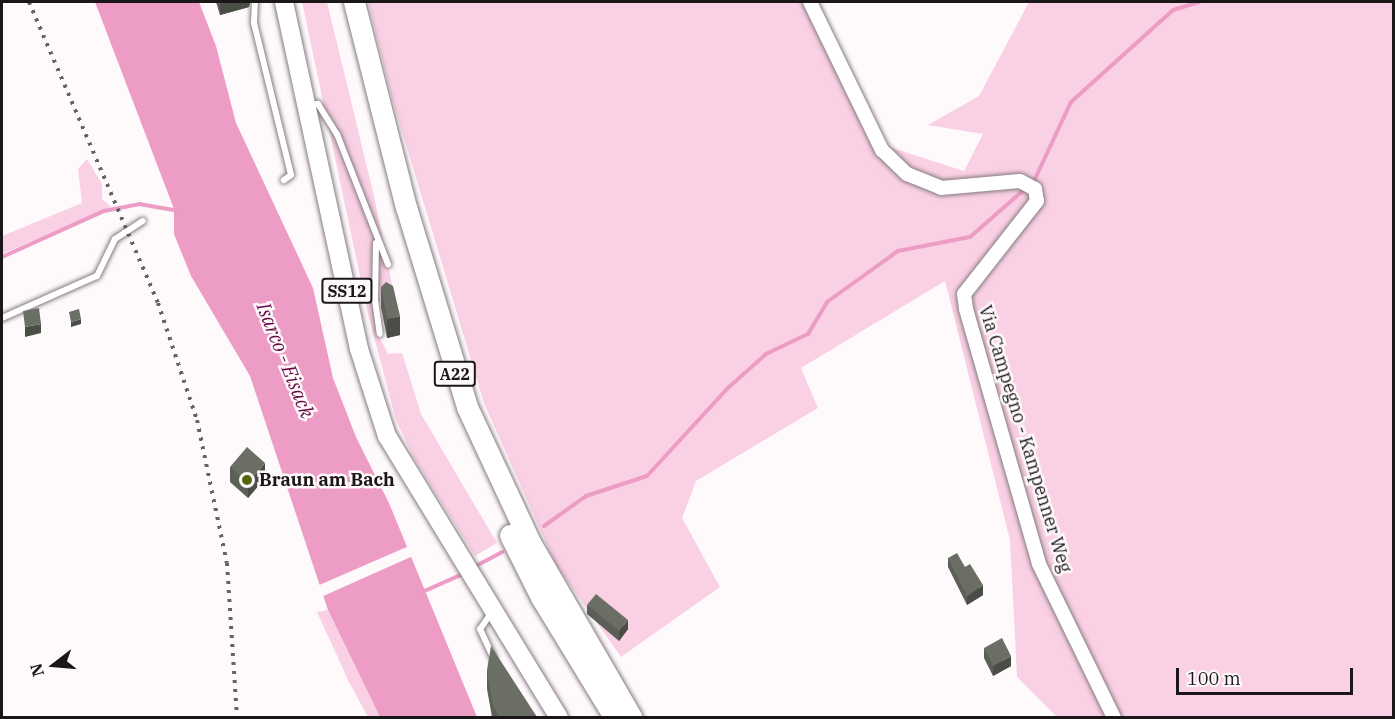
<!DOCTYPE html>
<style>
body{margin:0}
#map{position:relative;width:1395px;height:719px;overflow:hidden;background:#fefafc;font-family:"IBM Plex Serif",serif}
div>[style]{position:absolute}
.green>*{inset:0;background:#fad0e4}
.water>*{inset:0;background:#ec9cc5}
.pier>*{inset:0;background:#fefafc}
.stream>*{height:4px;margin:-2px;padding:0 2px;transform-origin:2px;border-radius:2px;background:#ec9cc5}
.roads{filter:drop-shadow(0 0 2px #867c81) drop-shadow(0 0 2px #867c81)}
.service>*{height:6px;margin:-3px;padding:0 3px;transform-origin:3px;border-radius:3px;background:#fff}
.tertiary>*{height:14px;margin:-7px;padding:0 7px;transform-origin:7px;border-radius:7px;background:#fff}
.primary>*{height:18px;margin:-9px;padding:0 9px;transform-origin:9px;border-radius:9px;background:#fff}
.motorway>*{height:21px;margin:-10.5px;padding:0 10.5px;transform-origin:10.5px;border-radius:10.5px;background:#fff}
.rail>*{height:4px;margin-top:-2px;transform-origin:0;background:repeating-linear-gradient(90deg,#676365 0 3px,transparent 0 9px)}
.wall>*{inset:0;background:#5c5f57}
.shaded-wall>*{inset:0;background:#4b4d47}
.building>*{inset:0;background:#6b6e65}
.dots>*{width:16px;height:16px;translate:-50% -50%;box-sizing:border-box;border:3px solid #fefafc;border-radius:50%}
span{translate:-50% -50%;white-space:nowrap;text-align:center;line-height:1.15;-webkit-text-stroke:5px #fefafc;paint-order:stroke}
.shield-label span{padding:2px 4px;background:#fefafc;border:2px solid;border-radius:4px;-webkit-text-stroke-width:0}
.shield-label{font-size:16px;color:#1b1719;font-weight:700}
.street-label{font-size:18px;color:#1b1719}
.poi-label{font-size:18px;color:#1b1719;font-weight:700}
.left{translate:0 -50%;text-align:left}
.water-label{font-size:20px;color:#680a47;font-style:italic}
.frame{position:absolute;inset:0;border:3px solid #1b1719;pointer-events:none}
.north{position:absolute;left:24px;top:635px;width:60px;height:60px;-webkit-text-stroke:4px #fefafc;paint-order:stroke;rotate:254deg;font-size:16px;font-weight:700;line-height:24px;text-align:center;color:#1b1719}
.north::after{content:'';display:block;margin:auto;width:21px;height:27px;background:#1b1719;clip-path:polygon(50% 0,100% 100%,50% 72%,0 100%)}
.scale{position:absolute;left:1176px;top:668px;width:177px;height:27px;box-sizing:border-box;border:3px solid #1b1719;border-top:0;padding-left:8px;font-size:18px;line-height:21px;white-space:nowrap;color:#1b1719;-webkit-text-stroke:4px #fefafc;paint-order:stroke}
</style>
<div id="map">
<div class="green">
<div style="clip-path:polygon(302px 2px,327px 2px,374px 196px,394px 294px,373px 306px,380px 338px,388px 354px,402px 353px,421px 414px,497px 543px,475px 556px,414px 458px,396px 420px,368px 314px)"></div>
<div style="clip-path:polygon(368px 2px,818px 2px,886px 146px,964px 171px,983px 134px,928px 125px,979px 96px,1029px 2px,1393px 2px,1393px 717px,1057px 717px,1017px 677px,1010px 540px,945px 281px,801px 368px,818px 408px,696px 481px,682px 518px,720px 587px,621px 657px,556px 565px,484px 403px,392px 98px)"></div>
<div style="clip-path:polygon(87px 159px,102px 184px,102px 199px,111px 207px,2px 254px,2px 236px,82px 203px,78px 169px)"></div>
<div style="clip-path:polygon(328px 610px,380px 717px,368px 717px,349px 682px,317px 612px)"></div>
</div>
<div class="water">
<div style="clip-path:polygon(95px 2px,199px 2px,216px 46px,236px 123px,313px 288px,333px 378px,356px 437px,389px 503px,477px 717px,380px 717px,328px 610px,250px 376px,191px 276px,174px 234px,174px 209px)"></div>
</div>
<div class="pier">
<div style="clip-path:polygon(409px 546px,413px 556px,321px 597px,317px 586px)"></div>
</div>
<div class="stream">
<div style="left:2px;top:257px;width:112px;rotate:-24.3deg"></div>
<div style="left:104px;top:211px;width:36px;rotate:-11deg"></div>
<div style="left:139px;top:204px;width:41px;rotate:9.9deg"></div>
<div style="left:544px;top:526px;width:52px;rotate:-35.5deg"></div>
<div style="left:586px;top:496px;width:64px;rotate:-18.2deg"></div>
<div style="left:647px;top:476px;width:120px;rotate:-47.4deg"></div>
<div style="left:728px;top:388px;width:51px;rotate:-41.8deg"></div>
<div style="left:766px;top:354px;width:47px;rotate:-25.5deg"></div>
<div style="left:808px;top:334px;width:37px;rotate:-59deg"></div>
<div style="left:827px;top:302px;width:87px;rotate:-35.7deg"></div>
<div style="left:898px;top:251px;width:73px;rotate:-11deg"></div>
<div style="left:970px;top:237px;width:85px;rotate:-41.2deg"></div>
<div style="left:1034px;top:181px;width:87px;rotate:-64.9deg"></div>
<div style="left:1071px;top:102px;width:137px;rotate:-42deg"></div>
<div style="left:1173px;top:10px;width:27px;rotate:-17deg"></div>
<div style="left:474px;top:567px;width:32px;rotate:-28deg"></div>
<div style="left:420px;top:593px;width:49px;rotate:-24deg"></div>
</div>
<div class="roads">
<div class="service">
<div style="left:255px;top:2px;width:21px;rotate:93deg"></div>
<div style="left:254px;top:23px;width:156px;rotate:76.3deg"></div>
<div style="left:291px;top:175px;width:9px;rotate:144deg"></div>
<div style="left:308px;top:105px;width:10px;rotate:-6deg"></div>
<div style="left:318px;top:104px;width:36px;rotate:58deg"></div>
<div style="left:337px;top:134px;width:140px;rotate:68.6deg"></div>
<div style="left:376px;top:243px;width:57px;rotate:91deg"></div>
<div style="left:375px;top:300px;width:34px;rotate:82deg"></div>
<div style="left:2px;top:318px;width:104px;rotate:-23.9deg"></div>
<div style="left:97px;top:276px;width:41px;rotate:-64.1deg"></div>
<div style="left:115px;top:239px;width:33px;rotate:-33deg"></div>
<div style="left:492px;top:612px;width:21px;rotate:125deg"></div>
<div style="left:480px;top:629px;width:33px;rotate:65deg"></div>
</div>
<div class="tertiary">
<div style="left:810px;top:2px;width:165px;rotate:64.1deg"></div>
<div style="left:882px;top:150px;width:35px;rotate:44deg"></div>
<div style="left:907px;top:174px;width:37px;rotate:22deg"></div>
<div style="left:941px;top:188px;width:79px;rotate:-5.1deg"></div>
<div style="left:1020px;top:181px;width:17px;rotate:28deg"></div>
<div style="left:1035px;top:189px;width:12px;rotate:81deg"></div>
<div style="left:1037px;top:201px;width:118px;rotate:128.1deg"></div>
<div style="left:964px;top:294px;width:15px;rotate:82deg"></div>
<div style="left:966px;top:309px;width:265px;rotate:74deg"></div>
<div style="left:1039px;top:564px;width:171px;rotate:64deg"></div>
</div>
<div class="primary">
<div style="left:284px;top:2px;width:355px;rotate:77.8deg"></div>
<div style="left:359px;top:349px;width:91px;rotate:72.2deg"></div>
<div style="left:387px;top:436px;width:330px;rotate:58.6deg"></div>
</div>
<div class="motorway">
<div style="left:354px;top:2px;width:211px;rotate:75.8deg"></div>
<div style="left:406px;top:207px;width:209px;rotate:73deg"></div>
<div style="left:467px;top:407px;width:151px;rotate:65deg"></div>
<div style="left:531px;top:544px;width:201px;rotate:59.9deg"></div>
<div style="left:510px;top:535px;width:69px;rotate:63.4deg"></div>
<div style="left:541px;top:597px;width:142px;rotate:58.6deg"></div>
</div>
</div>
<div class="rail">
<div style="left:29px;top:2px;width:327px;rotate:66.8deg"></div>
<div style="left:158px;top:303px;width:123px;rotate:71.6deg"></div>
<div style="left:197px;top:420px;width:146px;rotate:78.2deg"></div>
<div style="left:227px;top:563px;width:155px;rotate:86.3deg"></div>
</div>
<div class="wall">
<div style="clip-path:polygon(216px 2px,250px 2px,249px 7px,220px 15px)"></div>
<div style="clip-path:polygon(381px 287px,400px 335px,387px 338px,381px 307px)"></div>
<div style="clip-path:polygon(230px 467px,265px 478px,248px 498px,230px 482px)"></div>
<div style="clip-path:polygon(948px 558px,965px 567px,983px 595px,967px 605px,948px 567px)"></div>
<div style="clip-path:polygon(587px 605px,628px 629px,619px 641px,587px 614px)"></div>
<div style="clip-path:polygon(984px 648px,1011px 666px,993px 676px,984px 658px)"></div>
<div style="clip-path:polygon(487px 670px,537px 717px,492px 717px,487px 689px)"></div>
</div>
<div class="shaded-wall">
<div style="clip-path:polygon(220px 2px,250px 2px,249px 7px,220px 15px)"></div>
<div style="clip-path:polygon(400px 316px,400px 335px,387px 338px,387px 319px)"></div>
<div style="clip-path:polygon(81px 319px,81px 324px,71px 327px,71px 322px)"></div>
<div style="clip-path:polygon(41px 324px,41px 333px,25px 337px,25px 327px)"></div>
<div style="clip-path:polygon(265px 463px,265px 478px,248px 498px,248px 483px)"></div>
<div style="clip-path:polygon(983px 585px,983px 595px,967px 605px,967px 596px)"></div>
<div style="clip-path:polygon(628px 620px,628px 629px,619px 641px,619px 631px)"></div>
<div style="clip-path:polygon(1011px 656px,1011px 666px,993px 676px,993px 666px)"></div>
</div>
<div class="building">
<div style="clip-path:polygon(386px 282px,393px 286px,400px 316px,387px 319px,381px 287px)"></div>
<div style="clip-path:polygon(39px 308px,41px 324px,25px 327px,23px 311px)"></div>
<div style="clip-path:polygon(79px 309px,81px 319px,71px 322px,69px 312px)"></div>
<div style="clip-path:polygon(247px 447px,265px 463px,248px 483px,230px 467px)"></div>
<div style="clip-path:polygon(957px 553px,965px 567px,970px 564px,983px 585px,967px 596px,948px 558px)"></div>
<div style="clip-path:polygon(596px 594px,628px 620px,619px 631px,587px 605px)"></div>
<div style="clip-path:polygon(1002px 638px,1011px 656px,993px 666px,984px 648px)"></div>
<div style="clip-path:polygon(491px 646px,537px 717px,499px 717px,493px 705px,487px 670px)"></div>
</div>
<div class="dots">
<div style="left:247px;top:480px;background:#56650a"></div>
</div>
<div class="shield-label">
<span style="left:347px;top:291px">SS12</span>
<span style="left:455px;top:374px">A22</span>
</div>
<div class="street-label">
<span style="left:1025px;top:439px;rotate:73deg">Via Campegno - Kampenner Weg</span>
</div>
<div class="poi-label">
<span class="left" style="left:259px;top:480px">Braun am Bach</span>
</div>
<div class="water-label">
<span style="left:286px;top:360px;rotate:68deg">Isarco - Eisack</span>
</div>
<div class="frame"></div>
<div class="north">N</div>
<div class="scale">100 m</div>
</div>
